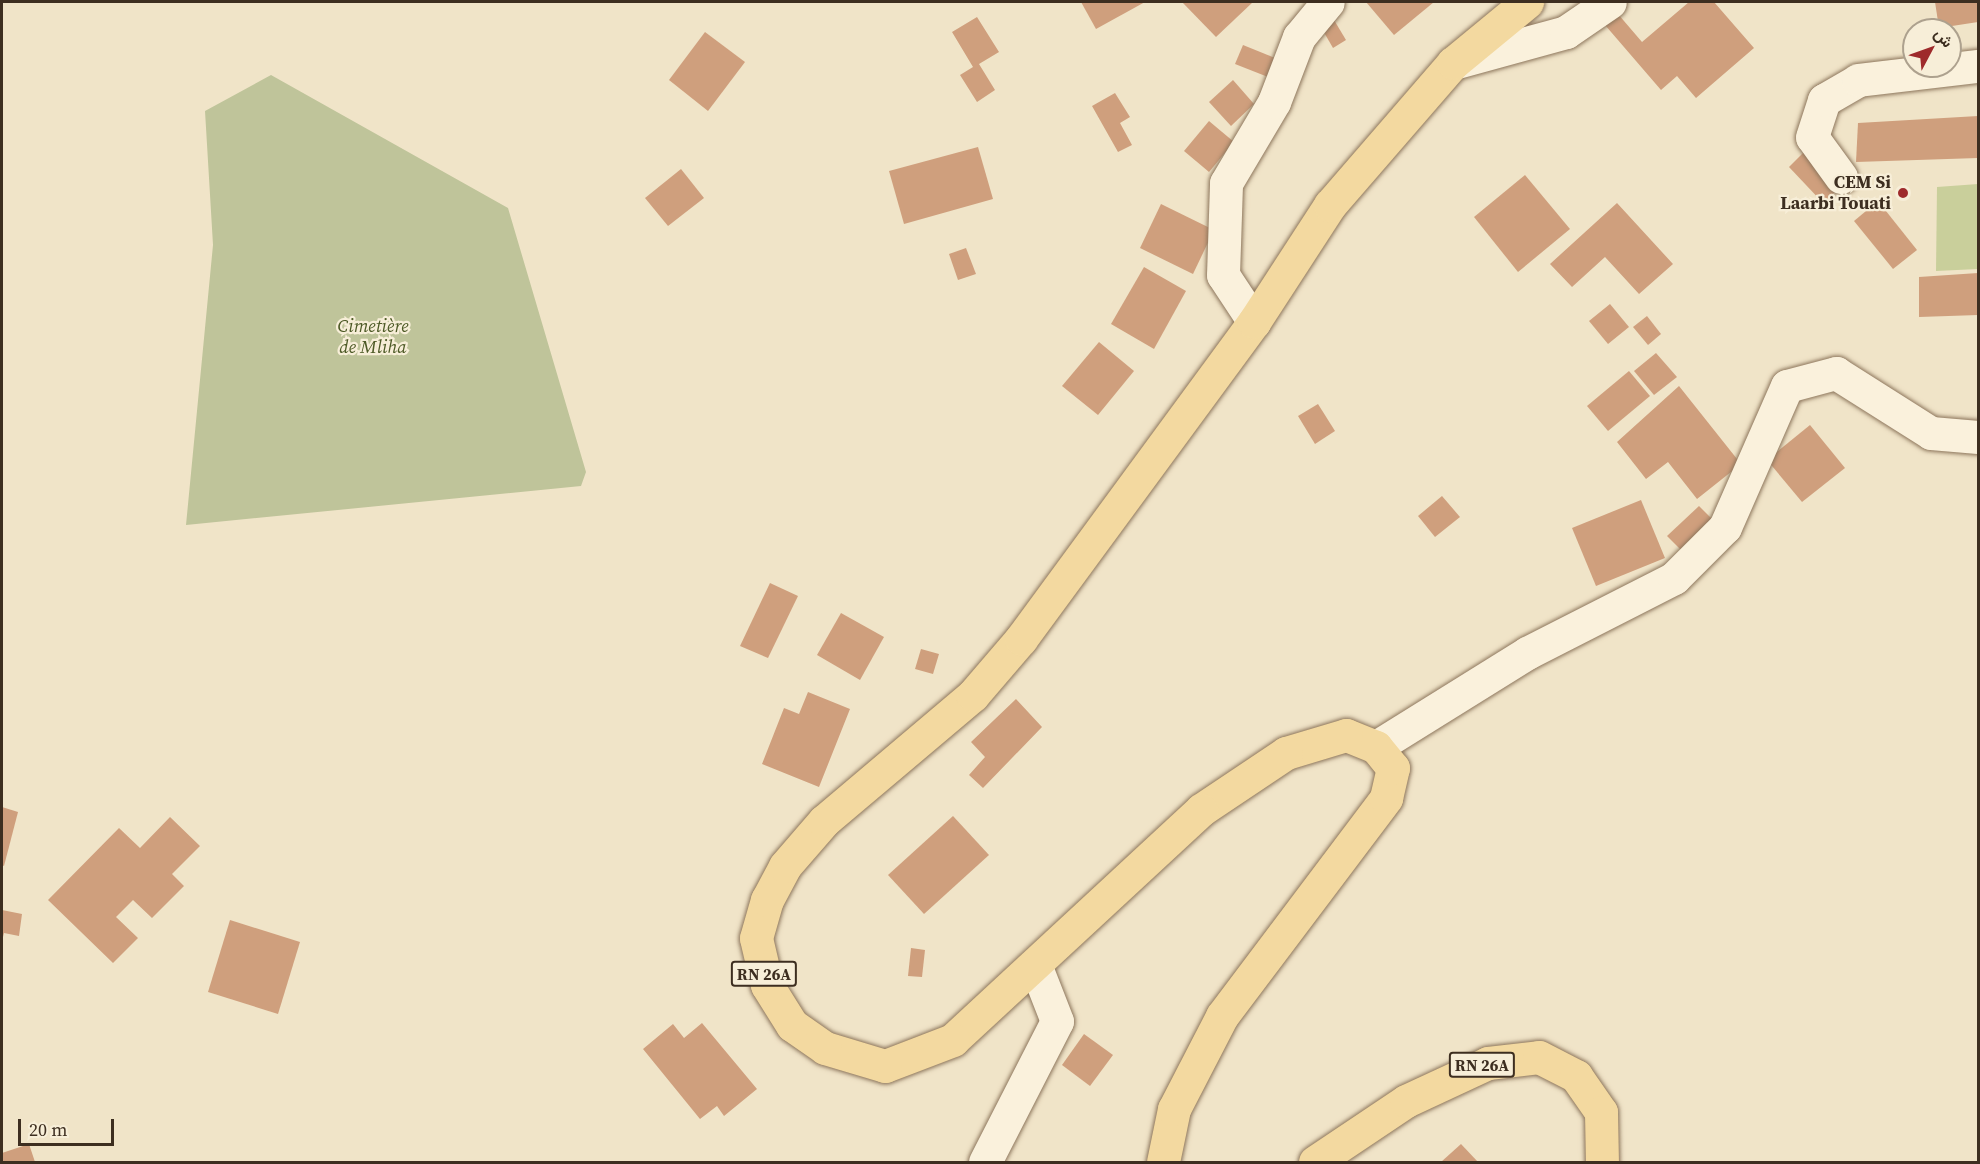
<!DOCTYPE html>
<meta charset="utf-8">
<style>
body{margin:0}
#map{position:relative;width:1980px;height:1164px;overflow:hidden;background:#f0e4c8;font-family:"Source Serif 4",Vazirmatn,serif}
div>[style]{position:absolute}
.green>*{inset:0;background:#c9cf9b}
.cemetery>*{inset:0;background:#bfc49a}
.building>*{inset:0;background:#cf9f7d}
.roads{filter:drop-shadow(0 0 2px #8d765c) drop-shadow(0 0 2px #8d765c)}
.minor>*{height:33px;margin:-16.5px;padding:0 16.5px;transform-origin:16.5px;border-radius:16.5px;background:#faf1dc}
.major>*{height:33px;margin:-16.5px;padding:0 16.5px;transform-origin:16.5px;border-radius:16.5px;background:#f3d9a0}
.dots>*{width:16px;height:16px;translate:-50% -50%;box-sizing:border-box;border:3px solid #f7eed8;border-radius:50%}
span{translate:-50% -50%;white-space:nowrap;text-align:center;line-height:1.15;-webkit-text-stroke:4.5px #f7eed8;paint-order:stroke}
.shield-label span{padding:2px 4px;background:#f7eed8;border:2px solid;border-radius:4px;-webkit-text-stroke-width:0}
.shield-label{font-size:16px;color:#3d2e20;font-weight:700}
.poi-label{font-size:18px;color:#3d2e20;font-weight:700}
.right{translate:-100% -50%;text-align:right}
.park-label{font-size:18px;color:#4d5a26;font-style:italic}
.frame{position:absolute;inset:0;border:3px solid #3d2e20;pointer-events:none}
.north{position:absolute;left:1902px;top:18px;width:60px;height:60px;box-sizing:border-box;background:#f7eed8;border:2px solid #ada18e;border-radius:50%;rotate:49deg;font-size:16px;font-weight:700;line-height:24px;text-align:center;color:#3d2e20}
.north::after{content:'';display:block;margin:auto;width:21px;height:27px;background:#9e2a2b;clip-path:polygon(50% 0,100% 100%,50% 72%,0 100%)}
.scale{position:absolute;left:18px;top:1119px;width:96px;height:27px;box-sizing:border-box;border:3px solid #3d2e20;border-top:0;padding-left:8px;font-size:18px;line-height:21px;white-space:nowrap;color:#3d2e20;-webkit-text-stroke:4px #f7eed8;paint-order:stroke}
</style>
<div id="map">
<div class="green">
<div style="clip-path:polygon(1978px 184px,1978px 269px,1936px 271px,1937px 187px)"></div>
</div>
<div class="cemetery">
<div style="clip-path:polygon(271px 75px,508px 208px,586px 472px,581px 486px,186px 525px,213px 245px,205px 111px)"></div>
</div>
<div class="building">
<div style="clip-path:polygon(1081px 2px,1145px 2px,1096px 29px)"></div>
<div style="clip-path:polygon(1182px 2px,1253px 2px,1216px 37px)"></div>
<div style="clip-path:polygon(1366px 2px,1434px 2px,1394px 35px)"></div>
<div style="clip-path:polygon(1689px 2px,1714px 2px,1754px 48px,1696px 98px,1677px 76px,1661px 90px,1605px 25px,1618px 14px,1642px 42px)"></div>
<div style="clip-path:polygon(1935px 2px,1978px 2px,1978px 22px,1939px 28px)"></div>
<div style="clip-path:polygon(1331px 15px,1346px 40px,1333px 48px,1318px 22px)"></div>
<div style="clip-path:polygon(977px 17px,999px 52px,979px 64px,995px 90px,977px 102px,960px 75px,973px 67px,952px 32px)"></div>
<div style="clip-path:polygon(705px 32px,745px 62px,708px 111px,669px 80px)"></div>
<div style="clip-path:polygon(1243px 45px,1275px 58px,1268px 77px,1235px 64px)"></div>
<div style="clip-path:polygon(1233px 80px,1254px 104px,1231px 126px,1209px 102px)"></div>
<div style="clip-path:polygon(1115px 93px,1130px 117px,1120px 123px,1132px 145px,1118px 152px,1092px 106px)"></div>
<div style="clip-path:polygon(1978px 116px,1978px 158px,1856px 162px,1858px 123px)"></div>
<div style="clip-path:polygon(1209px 121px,1234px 142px,1209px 172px,1184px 151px)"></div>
<div style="clip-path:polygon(978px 147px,993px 199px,904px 224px,889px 171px)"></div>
<div style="clip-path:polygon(1806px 150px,1841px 186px,1823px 203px,1789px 167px)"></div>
<div style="clip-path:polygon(681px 169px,704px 198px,668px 226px,645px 198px)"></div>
<div style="clip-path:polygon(1525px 175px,1570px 229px,1518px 272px,1474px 217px)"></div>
<div style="clip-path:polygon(1878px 201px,1917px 250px,1893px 269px,1854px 221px)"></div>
<div style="clip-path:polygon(1617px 203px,1673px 264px,1639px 294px,1605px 257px,1572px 287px,1550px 264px)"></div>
<div style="clip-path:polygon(1161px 204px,1214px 230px,1193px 274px,1140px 248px)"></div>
<div style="clip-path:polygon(966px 248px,976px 274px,958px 280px,949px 254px)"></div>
<div style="clip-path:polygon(1144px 267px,1186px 291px,1154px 349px,1111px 324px)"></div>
<div style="clip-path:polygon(1978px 273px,1978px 315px,1919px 317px,1919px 277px)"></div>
<div style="clip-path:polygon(1610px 304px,1629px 327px,1608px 344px,1589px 321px)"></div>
<div style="clip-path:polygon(1647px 316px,1661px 334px,1648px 345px,1633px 327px)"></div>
<div style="clip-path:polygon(1099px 342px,1134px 371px,1098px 415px,1062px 386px)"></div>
<div style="clip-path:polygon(1656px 353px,1677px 377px,1654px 395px,1634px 371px)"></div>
<div style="clip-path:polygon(1629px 371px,1650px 396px,1608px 431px,1587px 406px)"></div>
<div style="clip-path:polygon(1679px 386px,1741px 464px,1697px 499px,1668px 462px,1646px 479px,1617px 442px)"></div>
<div style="clip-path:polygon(1318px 404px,1335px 431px,1315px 444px,1298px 416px)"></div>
<div style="clip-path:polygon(1810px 425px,1845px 468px,1802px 502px,1767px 460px)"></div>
<div style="clip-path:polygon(1442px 496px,1460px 517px,1435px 537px,1418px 516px)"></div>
<div style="clip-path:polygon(1641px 500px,1665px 558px,1596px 586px,1572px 528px)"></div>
<div style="clip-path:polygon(1699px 506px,1713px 520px,1682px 551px,1667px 536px)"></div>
<div style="clip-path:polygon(770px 583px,798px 596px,768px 658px,740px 646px)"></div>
<div style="clip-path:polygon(841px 613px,884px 637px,860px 680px,817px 655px)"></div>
<div style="clip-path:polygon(921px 649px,939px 654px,933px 674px,915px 669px)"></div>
<div style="clip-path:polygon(808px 692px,850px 709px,819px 787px,762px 764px,784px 708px,799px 714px)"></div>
<div style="clip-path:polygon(1016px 699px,1042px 727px,983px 788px,969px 775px,985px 757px,971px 742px)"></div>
<div style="clip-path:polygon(2px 807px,18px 812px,4px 866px,2px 865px)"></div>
<div style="clip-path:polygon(953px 816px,989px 855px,924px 914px,888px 875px)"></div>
<div style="clip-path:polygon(170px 817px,200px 846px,172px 874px,184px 886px,152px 918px,133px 900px,116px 917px,138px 938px,113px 963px,48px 900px,119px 828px,140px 848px)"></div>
<div style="clip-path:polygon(2px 910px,22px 914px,19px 936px,4px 933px,2px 941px)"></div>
<div style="clip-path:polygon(230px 920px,300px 942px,278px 1014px,208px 992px)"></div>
<div style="clip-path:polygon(911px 948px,925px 950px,922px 977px,908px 976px)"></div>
<div style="clip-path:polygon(702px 1023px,757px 1089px,724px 1116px,717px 1106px,700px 1119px,643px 1049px,673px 1024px,684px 1038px)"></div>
<div style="clip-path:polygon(1084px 1034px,1113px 1055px,1090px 1086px,1062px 1065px)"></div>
<div style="clip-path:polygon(29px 1144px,35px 1162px,2px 1162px,2px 1153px)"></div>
<div style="clip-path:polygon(1461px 1144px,1478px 1162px,1441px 1162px)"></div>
</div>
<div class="roads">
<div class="minor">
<div style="left:1453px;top:63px;width:117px;rotate:-15.3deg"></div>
<div style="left:1566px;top:32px;width:53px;rotate:-34.3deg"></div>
<div style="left:1841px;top:177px;width:49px;rotate:-125.9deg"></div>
<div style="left:1812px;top:137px;width:39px;rotate:-72deg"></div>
<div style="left:1824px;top:100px;width:39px;rotate:-30deg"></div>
<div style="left:1858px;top:80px;width:121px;rotate:-6.7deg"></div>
<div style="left:1254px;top:322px;width:56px;rotate:-123.4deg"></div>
<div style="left:1223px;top:275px;width:92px;rotate:-88.1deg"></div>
<div style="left:1226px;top:183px;width:94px;rotate:-59.3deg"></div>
<div style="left:1274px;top:102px;width:70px;rotate:-69deg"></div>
<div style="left:1299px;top:37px;width:45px;rotate:-50.4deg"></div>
<div style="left:1376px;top:747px;width:178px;rotate:-31.9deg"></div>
<div style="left:1527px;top:653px;width:165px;rotate:-27deg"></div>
<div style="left:1674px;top:578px;width:72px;rotate:-45deg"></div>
<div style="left:1725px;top:527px;width:154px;rotate:-66.3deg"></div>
<div style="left:1787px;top:386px;width:51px;rotate:-14.9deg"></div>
<div style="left:1836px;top:373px;width:112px;rotate:32.3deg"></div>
<div style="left:1931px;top:433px;width:47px;rotate:4.9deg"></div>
<div style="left:985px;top:1162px;width:158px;rotate:-62.9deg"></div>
<div style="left:1057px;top:1021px;width:58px;rotate:-111.3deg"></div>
</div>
<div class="major">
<div style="left:1163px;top:1162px;width:54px;rotate:-78.3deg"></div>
<div style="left:1174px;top:1109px;width:105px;rotate:-62.7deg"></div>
<div style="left:1222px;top:1016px;width:273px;rotate:-53deg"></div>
<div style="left:1386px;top:798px;width:31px;rotate:-77deg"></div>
<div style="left:1393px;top:768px;width:27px;rotate:-129deg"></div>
<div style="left:1376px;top:747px;width:32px;rotate:-158deg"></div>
<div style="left:1346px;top:735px;width:63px;rotate:163.3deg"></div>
<div style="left:1286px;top:753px;width:102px;rotate:146.2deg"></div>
<div style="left:1201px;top:810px;width:338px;rotate:137.2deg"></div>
<div style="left:953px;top:1040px;width:73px;rotate:159.1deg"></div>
<div style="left:885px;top:1066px;width:63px;rotate:-163.3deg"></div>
<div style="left:825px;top:1048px;width:40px;rotate:-145.1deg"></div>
<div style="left:792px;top:1025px;width:47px;rotate:-122deg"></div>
<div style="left:767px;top:985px;width:48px;rotate:-103.2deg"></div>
<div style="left:756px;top:938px;width:40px;rotate:-74deg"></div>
<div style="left:767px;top:900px;width:38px;rotate:-62deg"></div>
<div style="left:785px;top:866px;width:60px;rotate:-49.1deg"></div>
<div style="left:824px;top:821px;width:195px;rotate:-40.2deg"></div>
<div style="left:973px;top:695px;width:74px;rotate:-49.4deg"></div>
<div style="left:1021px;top:639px;width:393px;rotate:-53.7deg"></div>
<div style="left:1254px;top:322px;width:140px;rotate:-57deg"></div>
<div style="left:1330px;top:205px;width:188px;rotate:-49.1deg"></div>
<div style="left:1453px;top:63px;width:96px;rotate:-39.5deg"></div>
<div style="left:1315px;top:1162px;width:110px;rotate:-33.8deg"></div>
<div style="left:1406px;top:1101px;width:90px;rotate:-24.9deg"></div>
<div style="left:1488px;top:1063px;width:51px;rotate:-6.7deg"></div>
<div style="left:1539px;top:1057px;width:42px;rotate:27.2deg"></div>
<div style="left:1576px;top:1076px;width:44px;rotate:55.2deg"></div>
<div style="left:1601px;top:1112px;width:50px;rotate:88.9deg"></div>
</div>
</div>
<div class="dots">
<div style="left:1903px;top:193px;background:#9e2a2b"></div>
</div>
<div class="shield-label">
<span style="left:764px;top:974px">RN 26A</span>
<span style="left:1482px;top:1065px">RN 26A</span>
</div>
<div class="poi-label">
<span class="right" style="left:1891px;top:193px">CEM Si<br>Laarbi Touati</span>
</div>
<div class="park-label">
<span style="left:373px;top:337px">Cimetière<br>de Mliha</span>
</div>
<div class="frame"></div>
<div class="north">ش</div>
<div class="scale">20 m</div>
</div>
